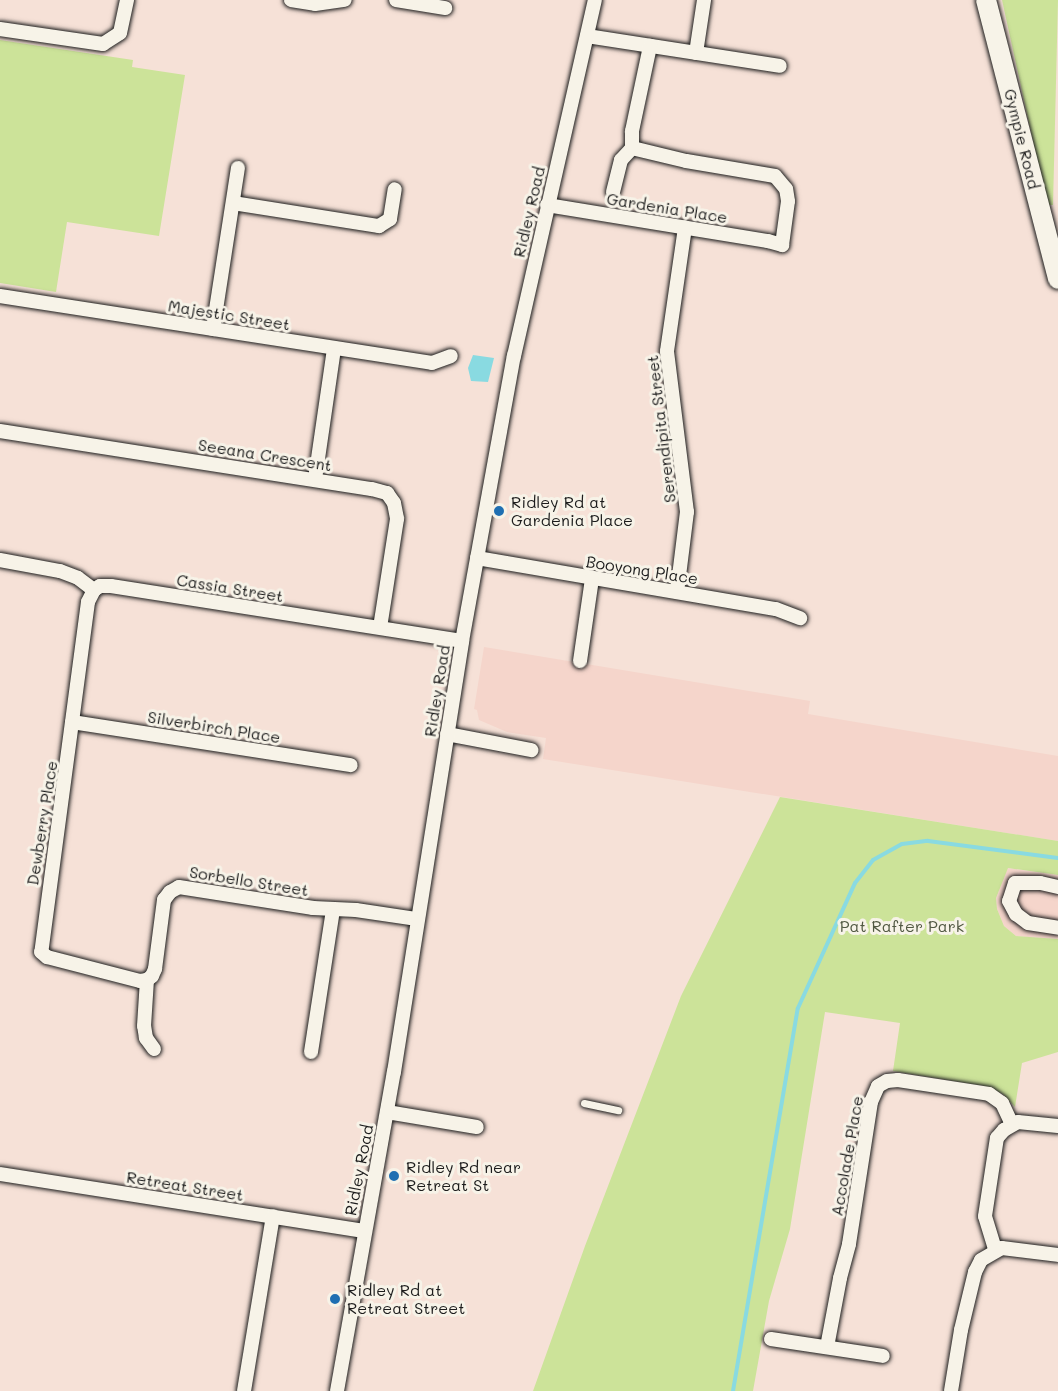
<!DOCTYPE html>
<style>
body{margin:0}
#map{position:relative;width:1058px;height:1391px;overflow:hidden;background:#f6e1d7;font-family:Mali,sans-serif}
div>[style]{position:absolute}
.built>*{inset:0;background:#f5d5cb}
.green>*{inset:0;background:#cce399}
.water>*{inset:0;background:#89dae1}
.stream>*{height:4px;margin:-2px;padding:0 2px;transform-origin:2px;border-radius:2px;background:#89dae1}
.roads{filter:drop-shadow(0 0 2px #1c1c1c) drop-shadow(0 0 2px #1c1c1c)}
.service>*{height:7px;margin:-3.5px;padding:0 3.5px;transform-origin:3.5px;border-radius:3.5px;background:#f7f3e8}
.minor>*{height:14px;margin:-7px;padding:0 7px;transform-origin:7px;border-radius:7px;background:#f7f3e8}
.secondary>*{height:20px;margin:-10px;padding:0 10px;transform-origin:10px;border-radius:10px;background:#f7f3e8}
.dots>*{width:16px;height:16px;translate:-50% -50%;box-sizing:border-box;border:3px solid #f7f3e8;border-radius:50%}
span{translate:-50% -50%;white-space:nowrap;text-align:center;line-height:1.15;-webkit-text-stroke:6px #f7f3e8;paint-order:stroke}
.street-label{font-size:16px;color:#1c1c1c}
.poi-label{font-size:16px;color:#1c1c1c}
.left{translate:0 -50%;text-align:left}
.park-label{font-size:16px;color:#515842}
</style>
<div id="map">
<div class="built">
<div style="clip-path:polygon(484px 647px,810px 701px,808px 714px,1058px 756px,1058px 841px,543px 759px,546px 738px,507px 732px,479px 720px,477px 710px,474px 709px)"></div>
<div style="clip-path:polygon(1007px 868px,1058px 875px,1058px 939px,1016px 936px,1004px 926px,997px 909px,996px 898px)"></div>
</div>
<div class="green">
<div style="clip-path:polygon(1002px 0,1058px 0,1053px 205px,1047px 205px)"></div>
<div style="clip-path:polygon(0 40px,133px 60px,132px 67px,185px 75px,159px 236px,67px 222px,56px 292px,0 283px)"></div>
<div style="clip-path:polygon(780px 797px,1058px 841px,1058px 875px,1008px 868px,996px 898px,997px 909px,1004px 926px,1016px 936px,1058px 939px,1058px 1052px,1022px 1063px,1015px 1107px,1003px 1094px,984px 1086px,893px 1071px,900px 1023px,825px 1012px,790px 1229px,769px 1301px,753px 1391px,533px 1391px,585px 1246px,681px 996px)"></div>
</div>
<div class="water">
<div style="clip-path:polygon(473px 355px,494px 358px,488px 382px,471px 381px,468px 368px)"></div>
</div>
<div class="stream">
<div style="left:733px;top:1391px;width:388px;rotate:-80.4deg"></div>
<div style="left:798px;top:1008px;width:137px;rotate:-65.5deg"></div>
<div style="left:855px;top:883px;width:29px;rotate:-52deg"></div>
<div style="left:873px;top:860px;width:33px;rotate:-29deg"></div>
<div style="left:902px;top:844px;width:26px;rotate:-7deg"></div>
<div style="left:928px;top:841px;width:131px;rotate:7.5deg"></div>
</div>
<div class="roads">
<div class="service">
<div style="left:584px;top:1103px;width:35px;rotate:12deg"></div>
</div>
<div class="minor">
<div style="left:291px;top:0;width:24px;rotate:9deg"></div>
<div style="left:315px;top:4px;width:30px;rotate:-8deg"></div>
<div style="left:396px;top:0;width:50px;rotate:9.3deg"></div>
<div style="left:0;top:29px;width:104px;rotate:8.3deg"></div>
<div style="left:103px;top:44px;width:20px;rotate:-33deg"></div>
<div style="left:120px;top:33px;width:34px;rotate:-78deg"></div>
<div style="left:587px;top:36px;width:195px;rotate:8.8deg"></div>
<div style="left:696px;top:53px;width:54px;rotate:-81.4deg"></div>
<div style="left:613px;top:192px;width:33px;rotate:-76deg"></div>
<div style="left:621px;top:160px;width:16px;rotate:-47deg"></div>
<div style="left:233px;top:203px;width:148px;rotate:9deg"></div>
<div style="left:379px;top:226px;width:13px;rotate:-32deg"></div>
<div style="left:390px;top:219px;width:30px;rotate:-81deg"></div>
<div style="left:547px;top:205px;width:224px;rotate:9.3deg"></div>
<div style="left:768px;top:241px;width:15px;rotate:16deg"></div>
<div style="left:782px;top:245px;width:44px;rotate:-82.2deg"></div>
<div style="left:788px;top:201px;width:12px;rotate:-99deg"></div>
<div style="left:786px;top:189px;width:17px;rotate:-130deg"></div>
<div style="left:775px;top:176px;width:90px;rotate:-170.4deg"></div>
<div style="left:686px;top:161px;width:56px;rotate:-166.5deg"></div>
<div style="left:632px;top:148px;width:17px;rotate:-90deg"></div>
<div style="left:632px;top:131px;width:87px;rotate:-78deg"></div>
<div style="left:0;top:296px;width:437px;rotate:8.8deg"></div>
<div style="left:432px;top:363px;width:20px;rotate:-20deg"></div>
<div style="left:213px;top:329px;width:163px;rotate:-81.2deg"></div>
<div style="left:0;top:431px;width:376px;rotate:8.9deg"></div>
<div style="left:372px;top:489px;width:16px;rotate:15deg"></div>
<div style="left:387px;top:493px;width:12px;rotate:55deg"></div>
<div style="left:394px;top:503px;width:16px;rotate:79deg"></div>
<div style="left:397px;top:519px;width:109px;rotate:98.9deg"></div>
<div style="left:315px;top:479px;width:132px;rotate:-81.7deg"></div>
<div style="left:477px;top:558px;width:303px;rotate:9.7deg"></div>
<div style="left:776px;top:609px;width:26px;rotate:21deg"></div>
<div style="left:0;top:560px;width:61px;rotate:10.4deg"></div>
<div style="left:60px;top:571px;width:19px;rotate:21deg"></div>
<div style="left:78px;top:578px;width:20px;rotate:37deg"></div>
<div style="left:94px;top:590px;width:7px;rotate:-34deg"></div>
<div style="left:100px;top:586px;width:11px"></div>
<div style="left:111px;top:586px;width:355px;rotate:8.9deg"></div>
<div style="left:94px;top:590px;width:13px;rotate:117deg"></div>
<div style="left:88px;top:602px;width:353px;rotate:97.6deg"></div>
<div style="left:41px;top:952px;width:8px;rotate:40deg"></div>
<div style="left:47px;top:957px;width:96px;rotate:14.5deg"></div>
<div style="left:140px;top:981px;width:7px;rotate:-8deg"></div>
<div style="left:677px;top:592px;width:81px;rotate:-82.9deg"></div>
<div style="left:687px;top:512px;width:162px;rotate:-97.1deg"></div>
<div style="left:667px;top:351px;width:125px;rotate:-81.7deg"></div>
<div style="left:580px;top:661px;width:83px;rotate:-81.7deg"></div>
<div style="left:72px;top:722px;width:282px;rotate:8.8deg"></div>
<div style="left:447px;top:734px;width:86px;rotate:10.8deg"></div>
<div style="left:1058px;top:887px;width:18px;rotate:-167deg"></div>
<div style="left:1040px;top:883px;width:25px;rotate:180deg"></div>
<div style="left:1015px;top:883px;width:19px;rotate:108deg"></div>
<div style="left:1009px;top:901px;width:15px;rotate:62deg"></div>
<div style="left:1016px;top:914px;width:15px;rotate:37deg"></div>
<div style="left:1028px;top:923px;width:30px;rotate:9deg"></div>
<div style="left:154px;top:1049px;width:14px;rotate:-126deg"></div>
<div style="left:146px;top:1038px;width:12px;rotate:-99deg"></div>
<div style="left:144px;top:1026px;width:46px;rotate:-86.3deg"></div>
<div style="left:147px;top:980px;width:6px;rotate:-39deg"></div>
<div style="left:152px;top:976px;width:8px;rotate:-67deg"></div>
<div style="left:155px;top:969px;width:70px;rotate:-82.6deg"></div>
<div style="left:164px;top:900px;width:10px;rotate:-53deg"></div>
<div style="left:170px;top:892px;width:10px;rotate:-29deg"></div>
<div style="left:179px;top:887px;width:136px;rotate:8.9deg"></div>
<div style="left:313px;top:908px;width:43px;rotate:2.7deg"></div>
<div style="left:356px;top:910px;width:62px;rotate:8.4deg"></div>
<div style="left:311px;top:1052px;width:144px;rotate:-81.2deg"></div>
<div style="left:387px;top:1112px;width:91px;rotate:9.5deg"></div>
<div style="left:0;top:1174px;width:368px;rotate:8.9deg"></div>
<div style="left:995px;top:1249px;width:34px;rotate:-107deg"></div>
<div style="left:985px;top:1216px;width:79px;rotate:-81.3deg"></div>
<div style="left:997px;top:1138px;width:11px;rotate:-49deg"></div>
<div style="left:1004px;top:1130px;width:16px;rotate:-30deg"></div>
<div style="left:1018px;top:1122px;width:40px;rotate:5.7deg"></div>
<div style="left:771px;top:1339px;width:113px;rotate:8.6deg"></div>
<div style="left:827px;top:1347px;width:70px;rotate:-79.3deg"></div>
<div style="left:840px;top:1278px;width:35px;rotate:-75deg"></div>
<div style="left:849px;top:1244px;width:144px;rotate:-81.2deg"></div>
<div style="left:871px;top:1102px;width:17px;rotate:-66deg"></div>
<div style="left:878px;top:1086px;width:10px;rotate:-29deg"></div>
<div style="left:887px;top:1081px;width:11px;rotate:-5deg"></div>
<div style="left:898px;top:1080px;width:92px;rotate:8.7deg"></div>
<div style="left:989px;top:1094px;width:16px;rotate:35deg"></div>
<div style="left:1002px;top:1103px;width:23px;rotate:65deg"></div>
<div style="left:244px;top:1391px;width:177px;rotate:-80.6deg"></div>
<div style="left:337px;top:1391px;width:324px;rotate:-79.9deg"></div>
<div style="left:394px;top:1072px;width:436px;rotate:-81deg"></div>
<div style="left:462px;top:641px;width:290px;rotate:-79.7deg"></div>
<div style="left:514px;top:356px;width:365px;rotate:-77.2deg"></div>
<div style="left:951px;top:1391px;width:62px;rotate:-80.7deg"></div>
<div style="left:961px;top:1330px;width:60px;rotate:-76.4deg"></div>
<div style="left:975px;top:1272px;width:13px;rotate:-63deg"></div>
<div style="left:981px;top:1260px;width:24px;rotate:-30deg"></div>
<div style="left:1002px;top:1248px;width:56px;rotate:7.1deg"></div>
</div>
<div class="secondary">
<div style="left:986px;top:0;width:288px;rotate:75.5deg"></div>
</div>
</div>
<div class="dots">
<div style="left:499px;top:511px;background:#1f6fb2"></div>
<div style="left:394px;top:1176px;background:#1f6fb2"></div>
<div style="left:335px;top:1299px;background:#1f6fb2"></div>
</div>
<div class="street-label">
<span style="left:1022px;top:139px;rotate:76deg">Gympie Road</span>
<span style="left:667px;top:208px;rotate:9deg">Gardenia Place</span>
<span style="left:529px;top:212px;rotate:-77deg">Ridley Road</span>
<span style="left:229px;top:315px;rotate:9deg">Majestic Street</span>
<span style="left:661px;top:429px;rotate:-97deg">Serendipita Street</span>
<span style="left:265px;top:455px;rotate:9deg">Seeana Crescent</span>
<span style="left:642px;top:570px;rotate:9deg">Booyong Place</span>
<span style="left:230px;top:588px;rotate:9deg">Cassia Street</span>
<span style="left:437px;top:691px;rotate:-81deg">Ridley Road</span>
<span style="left:214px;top:727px;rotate:9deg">Silverbirch Place</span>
<span style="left:42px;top:823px;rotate:-81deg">Dewberry Place</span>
<span style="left:249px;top:881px;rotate:9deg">Sorbello Street</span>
<span style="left:847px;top:1156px;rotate:-80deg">Accolade Place</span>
<span style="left:359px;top:1170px;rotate:-79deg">Ridley Road</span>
<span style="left:185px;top:1186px;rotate:9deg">Retreat Street</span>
</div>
<div class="poi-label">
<span class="left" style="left:511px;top:511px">Ridley Rd at<br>Gardenia Place</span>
<span class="left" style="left:406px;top:1176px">Ridley Rd near<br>Retreat St</span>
<span class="left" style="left:347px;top:1299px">Ridley Rd at<br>Retreat Street</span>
</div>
<div class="park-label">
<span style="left:902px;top:926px">Pat Rafter Park</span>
</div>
</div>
